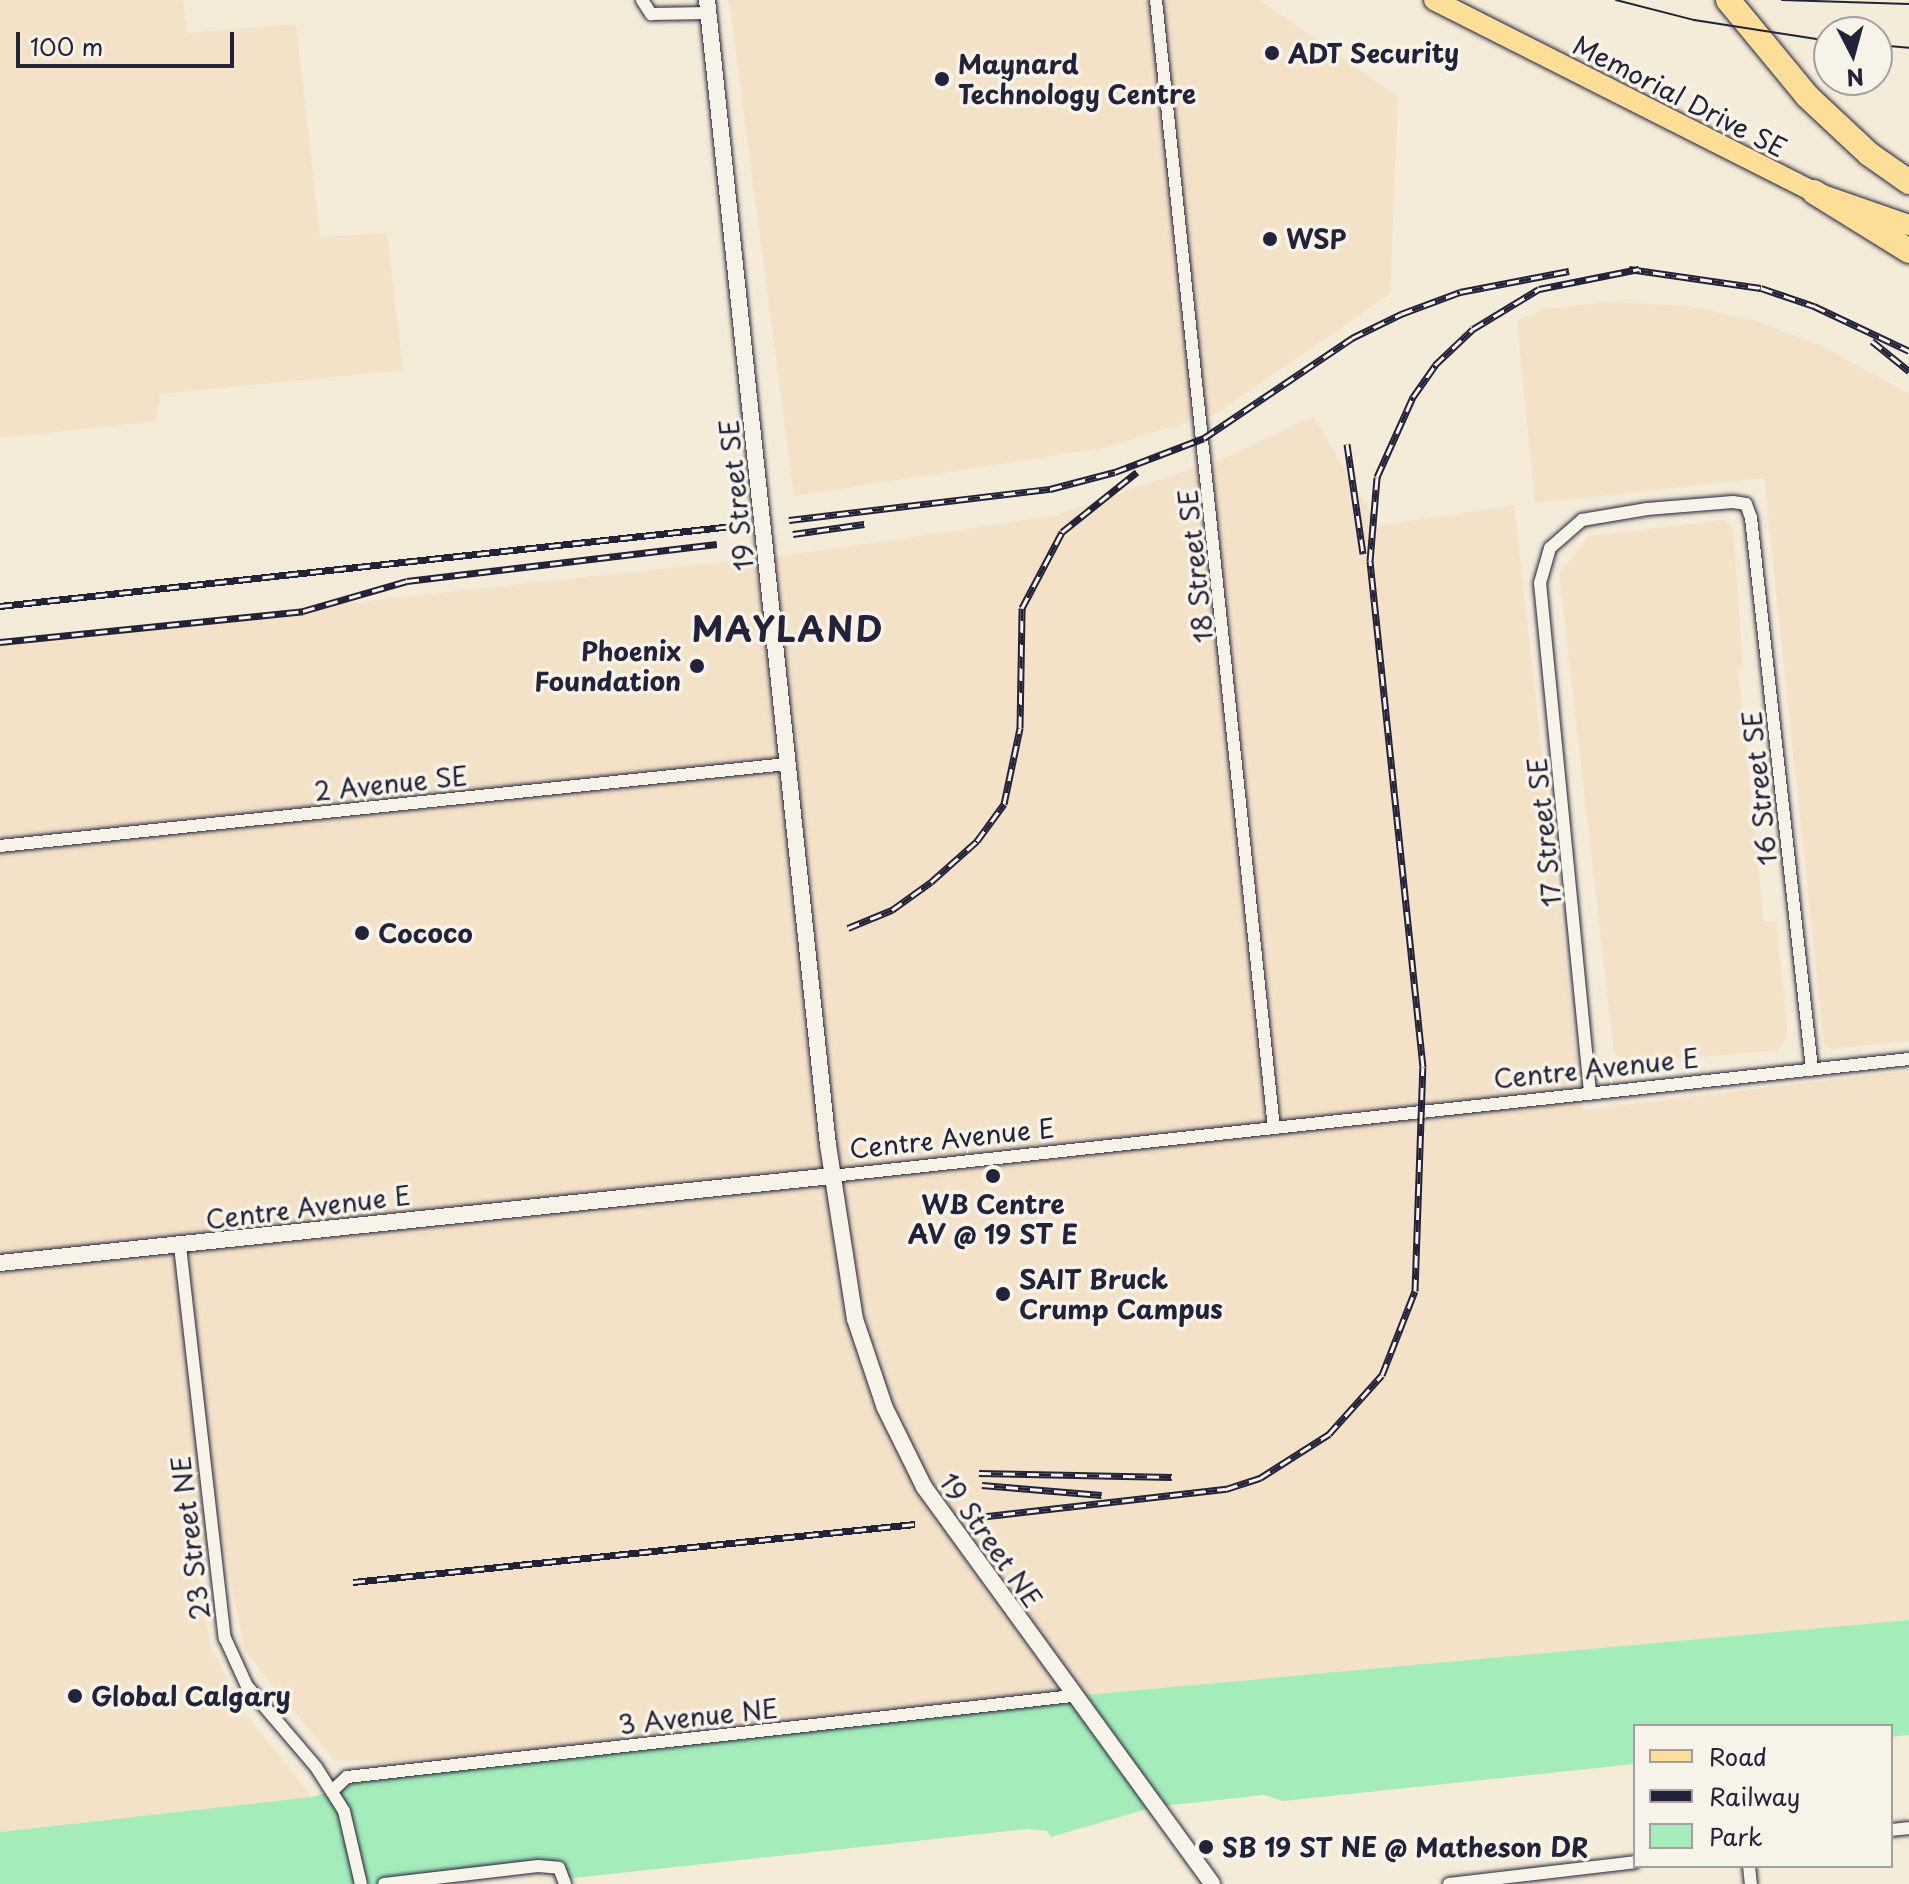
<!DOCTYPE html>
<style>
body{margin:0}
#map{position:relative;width:1909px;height:1884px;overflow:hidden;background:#f5ebd9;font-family:"Playpen Sans",sans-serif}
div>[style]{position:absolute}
.built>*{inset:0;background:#f3e1c8}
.green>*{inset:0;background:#a4edbb}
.roads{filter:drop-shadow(0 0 2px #22223b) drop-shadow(0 0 2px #22223b)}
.minor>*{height:12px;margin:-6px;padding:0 6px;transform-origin:6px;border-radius:6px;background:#f7f3e8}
.tertiary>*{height:16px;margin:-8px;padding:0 8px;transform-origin:8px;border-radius:8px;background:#f7f3e8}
.primary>*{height:20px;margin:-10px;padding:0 10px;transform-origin:10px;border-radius:10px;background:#fcde96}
.motorway>*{height:24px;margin:-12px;padding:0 12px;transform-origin:12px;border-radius:12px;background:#fcde96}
.tram>*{height:2px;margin:-1px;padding:0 1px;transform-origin:1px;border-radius:1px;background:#22223b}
.rail>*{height:7px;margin-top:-3.5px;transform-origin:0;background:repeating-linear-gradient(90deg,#f7f3e8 0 12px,#22223b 0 24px);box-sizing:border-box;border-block:2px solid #22223b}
.dots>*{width:22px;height:22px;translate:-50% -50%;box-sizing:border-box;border:4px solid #f7f3e8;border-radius:50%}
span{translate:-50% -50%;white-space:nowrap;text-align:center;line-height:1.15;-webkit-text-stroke:7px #f7f3e8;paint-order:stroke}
.poi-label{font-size:26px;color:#22223b;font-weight:700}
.left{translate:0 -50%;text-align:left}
.right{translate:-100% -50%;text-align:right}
.street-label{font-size:26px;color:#22223b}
.district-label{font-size:34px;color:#22223b;font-weight:700;letter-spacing:2px}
.legend{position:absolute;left:1633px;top:1724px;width:260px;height:144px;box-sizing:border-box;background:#f7f3e8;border:2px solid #a29fa3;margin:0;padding:10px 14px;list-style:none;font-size:24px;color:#22223b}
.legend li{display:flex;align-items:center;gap:16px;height:40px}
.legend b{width:40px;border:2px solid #a29fa3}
.north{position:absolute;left:1813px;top:16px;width:80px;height:80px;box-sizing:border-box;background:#f7f3e8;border:2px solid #a29fa3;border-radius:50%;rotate:174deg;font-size:22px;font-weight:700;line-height:32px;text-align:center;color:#22223b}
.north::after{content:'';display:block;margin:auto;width:28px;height:36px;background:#22223b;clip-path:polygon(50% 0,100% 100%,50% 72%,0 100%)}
.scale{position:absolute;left:16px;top:32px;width:218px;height:36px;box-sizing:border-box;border:4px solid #22223b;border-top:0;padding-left:10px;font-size:24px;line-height:28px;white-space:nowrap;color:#22223b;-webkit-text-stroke:6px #f7f3e8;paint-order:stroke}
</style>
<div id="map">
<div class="built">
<div style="clip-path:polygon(0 0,183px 0,187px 33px,296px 24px,320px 237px,387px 233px,403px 370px,160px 394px,156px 421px,0 438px)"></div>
<div style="clip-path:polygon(729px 0,1260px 0,1398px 97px,1390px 294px,1217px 413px,1103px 448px,794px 496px)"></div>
<div style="clip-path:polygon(1608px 302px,1689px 306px,1760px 322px,1826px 348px,1909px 394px,1909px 1041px,1831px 1049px,1824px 1044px,1764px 478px,1535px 503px,1517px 321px,1544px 309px)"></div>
<div style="clip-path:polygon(1313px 416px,1379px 526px,1514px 505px,1582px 1110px,1909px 1071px,1909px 1620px,1073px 1696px,459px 1764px,334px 1760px,245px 1651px,225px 1550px,194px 1553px,211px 1648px,244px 1712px,312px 1797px,0 1832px,0 641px,796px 554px,1054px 516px,1232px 455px)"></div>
<div style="clip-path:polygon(1723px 520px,1733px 528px,1743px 668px,1738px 669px,1764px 922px,1776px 921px,1788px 1036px,1778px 1050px,1629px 1064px,1614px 1053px,1559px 573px,1589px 536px)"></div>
</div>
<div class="green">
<div style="clip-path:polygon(1909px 1620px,1909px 1735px,1891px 1737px,1891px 1726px,1635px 1726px,1635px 1764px,1283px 1801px,1264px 1795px,1154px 1807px,1051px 1837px,1047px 1831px,1028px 1829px,564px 1879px,558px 1868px,384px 1884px,0 1884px,0 1832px,312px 1797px,332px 1791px,347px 1777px,1073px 1696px)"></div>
</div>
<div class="roads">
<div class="minor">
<div style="left:642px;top:0;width:17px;rotate:57deg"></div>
<div style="left:651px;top:14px;width:57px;rotate:-1deg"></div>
<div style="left:1156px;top:0;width:1134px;rotate:84.03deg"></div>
<div style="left:0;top:846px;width:791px;rotate:-5.95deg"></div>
<div style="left:1590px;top:1092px;width:511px;rotate:-95.61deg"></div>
<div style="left:1540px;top:583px;width:36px;rotate:-74deg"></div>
<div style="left:1550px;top:548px;width:43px;rotate:-41.2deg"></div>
<div style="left:1582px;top:520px;width:66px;rotate:-9.6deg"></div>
<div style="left:1647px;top:509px;width:86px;rotate:-4.7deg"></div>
<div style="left:1733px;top:502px;width:13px;rotate:9deg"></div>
<div style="left:1746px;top:504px;width:15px;rotate:70deg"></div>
<div style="left:1751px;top:518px;width:554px;rotate:83.68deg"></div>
<div style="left:832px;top:1176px;width:1083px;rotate:-6.2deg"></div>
<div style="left:180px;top:1246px;width:395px;rotate:83.5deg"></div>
<div style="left:225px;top:1638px;width:53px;rotate:65.4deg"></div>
<div style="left:247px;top:1686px;width:106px;rotate:49.6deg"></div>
<div style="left:316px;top:1767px;width:52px;rotate:57.5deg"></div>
<div style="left:344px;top:1811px;width:75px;rotate:76.9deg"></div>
<div style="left:332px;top:1791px;width:21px;rotate:-43deg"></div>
<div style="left:347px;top:1777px;width:731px;rotate:-6.37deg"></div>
<div style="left:1891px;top:1830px;width:18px;rotate:-6deg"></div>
<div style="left:1749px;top:1866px;width:18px;rotate:84deg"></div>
<div style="left:384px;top:1884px;width:155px;rotate:-6.7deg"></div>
<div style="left:538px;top:1866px;width:21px;rotate:5deg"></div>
<div style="left:559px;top:1868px;width:17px;rotate:69deg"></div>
<div style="left:1449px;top:1884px;width:187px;rotate:-6.7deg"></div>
</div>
<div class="tertiary">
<div style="left:707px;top:0;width:1151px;rotate:83.97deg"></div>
<div style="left:828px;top:1145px;width:176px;rotate:81.2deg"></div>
<div style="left:855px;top:1319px;width:94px;rotate:71.4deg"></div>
<div style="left:885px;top:1408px;width:88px;rotate:63.7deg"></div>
<div style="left:924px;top:1487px;width:490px;rotate:54deg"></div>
<div style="left:0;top:1263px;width:837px;rotate:-5.97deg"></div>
</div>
<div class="primary">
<div style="left:1434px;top:0;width:426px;rotate:26.8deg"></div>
<div style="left:1814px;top:192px;width:101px;rotate:19.2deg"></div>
</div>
<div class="motorway">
<div style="left:1728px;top:0;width:124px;rotate:50.5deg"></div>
<div style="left:1807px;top:96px;width:85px;rotate:43.1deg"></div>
<div style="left:1869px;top:154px;width:49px;rotate:35deg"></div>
<div style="left:1814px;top:192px;width:112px;rotate:31.8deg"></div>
</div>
</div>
<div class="tram">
<div style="left:1616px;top:0;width:81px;rotate:14.4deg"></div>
<div style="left:1694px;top:20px;width:137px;rotate:8.8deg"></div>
<div style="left:1782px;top:0;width:127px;rotate:1.8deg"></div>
<div style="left:1877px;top:45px;width:32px;rotate:5deg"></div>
</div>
<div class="rail">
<div style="left:1629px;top:269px;width:133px;rotate:8.2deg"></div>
<div style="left:1761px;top:288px;width:56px;rotate:18.8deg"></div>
<div style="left:1814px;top:306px;width:105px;rotate:25.3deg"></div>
<div style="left:1872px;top:341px;width:48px;rotate:39deg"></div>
<div style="left:1347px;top:444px;width:111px;rotate:81.7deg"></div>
<div style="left:789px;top:520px;width:263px;rotate:-6.8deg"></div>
<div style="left:1050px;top:489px;width:67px;rotate:-14.7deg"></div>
<div style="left:1115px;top:472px;width:95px;rotate:-20.9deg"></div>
<div style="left:1204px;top:438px;width:179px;rotate:-34deg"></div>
<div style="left:1352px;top:338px;width:55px;rotate:-26.1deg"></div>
<div style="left:1401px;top:314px;width:63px;rotate:-20.4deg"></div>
<div style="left:1460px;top:292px;width:111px;rotate:-10.9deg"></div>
<div style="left:793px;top:534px;width:72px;rotate:-8deg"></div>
<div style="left:0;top:606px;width:737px;rotate:-6.23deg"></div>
<div style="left:0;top:642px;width:305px;rotate:-5.8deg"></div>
<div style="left:303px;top:611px;width:108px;rotate:-16.1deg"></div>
<div style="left:407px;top:581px;width:312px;rotate:-6.8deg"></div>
<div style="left:848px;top:928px;width:48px;rotate:-22.2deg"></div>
<div style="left:892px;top:910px;width:48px;rotate:-35.7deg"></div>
<div style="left:931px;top:882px;width:62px;rotate:-41.7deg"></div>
<div style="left:977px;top:841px;width:46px;rotate:-53.9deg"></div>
<div style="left:1004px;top:804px;width:78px;rotate:-78.1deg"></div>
<div style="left:1020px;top:728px;width:120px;rotate:-89deg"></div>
<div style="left:1022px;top:608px;width:86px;rotate:-62.2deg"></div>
<div style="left:1062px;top:532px;width:96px;rotate:-38.7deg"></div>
<div style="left:979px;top:1473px;width:193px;rotate:1.2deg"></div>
<div style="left:982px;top:1485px;width:120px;rotate:4.8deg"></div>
<div style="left:979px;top:1517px;width:249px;rotate:-6.5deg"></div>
<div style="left:1226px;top:1489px;width:36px;rotate:-18deg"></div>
<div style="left:1260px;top:1478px;width:82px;rotate:-32.5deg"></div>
<div style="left:1329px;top:1434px;width:79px;rotate:-48.1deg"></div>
<div style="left:1382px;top:1375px;width:90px;rotate:-68.6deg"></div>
<div style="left:1415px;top:1291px;width:224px;rotate:-88deg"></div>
<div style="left:1423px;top:1067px;width:509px;rotate:-95.98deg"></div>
<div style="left:1370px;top:561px;width:84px;rotate:-85.2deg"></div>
<div style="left:1377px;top:477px;width:88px;rotate:-65.8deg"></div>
<div style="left:1413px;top:397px;width:39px;rotate:-55deg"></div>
<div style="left:1435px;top:365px;width:52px;rotate:-43.5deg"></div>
<div style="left:1473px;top:329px;width:77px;rotate:-31.2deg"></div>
<div style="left:1539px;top:289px;width:102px;rotate:-11.3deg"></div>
<div style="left:353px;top:1582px;width:565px;rotate:-5.89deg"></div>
</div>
<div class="dots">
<div style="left:1272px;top:53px;background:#22223b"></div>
<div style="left:942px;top:79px;background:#22223b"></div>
<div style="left:1270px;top:239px;background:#22223b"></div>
<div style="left:697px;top:666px;background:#22223b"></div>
<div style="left:362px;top:933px;background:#22223b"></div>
<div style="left:993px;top:1176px;background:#22223b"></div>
<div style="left:1003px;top:1294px;background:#22223b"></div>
<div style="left:75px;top:1696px;background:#22223b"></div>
<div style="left:1206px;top:1847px;background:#22223b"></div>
</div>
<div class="poi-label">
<span class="left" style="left:1288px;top:53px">ADT Security</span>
<span class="left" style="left:958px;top:79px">Maynard<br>Technology Centre</span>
<span class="left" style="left:1286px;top:239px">WSP</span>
<span class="right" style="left:681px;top:666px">Phoenix<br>Foundation</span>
<span class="left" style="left:378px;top:933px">Cococo</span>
<span style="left:993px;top:1219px">WB Centre<br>AV @ 19 ST E</span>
<span class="left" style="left:1019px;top:1294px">SAIT Bruck<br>Crump Campus</span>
<span class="left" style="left:91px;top:1696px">Global Calgary</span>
<span class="left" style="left:1222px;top:1847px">SB 19 ST NE @ Matheson DR</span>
</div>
<div class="street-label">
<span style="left:1680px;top:96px;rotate:27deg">Memorial Drive SE</span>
<span style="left:736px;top:495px;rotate:-96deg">19 Street SE</span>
<span style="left:1195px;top:566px;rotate:-96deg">18 Street SE</span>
<span style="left:391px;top:783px;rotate:-6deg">2 Avenue SE</span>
<span style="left:1759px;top:788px;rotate:-96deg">16 Street SE</span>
<span style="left:1544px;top:832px;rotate:-96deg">17 Street SE</span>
<span style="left:1596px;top:1068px;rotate:-6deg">Centre Avenue E</span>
<span style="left:952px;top:1138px;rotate:-6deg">Centre Avenue E</span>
<span style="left:308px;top:1207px;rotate:-7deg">Centre Avenue E</span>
<span style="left:190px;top:1538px;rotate:-97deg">23 Street NE</span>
<span style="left:991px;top:1540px;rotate:55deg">19 Street NE</span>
<span style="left:698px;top:1716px;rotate:-6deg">3 Avenue NE</span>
</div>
<div class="district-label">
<span style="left:788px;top:629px">MAYLAND</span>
</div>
<ul class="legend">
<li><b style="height:10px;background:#fcde96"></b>Road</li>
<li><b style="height:10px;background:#22223b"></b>Railway</li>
<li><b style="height:22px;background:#a4edbb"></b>Park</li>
</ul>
<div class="north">N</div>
<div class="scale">100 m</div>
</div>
